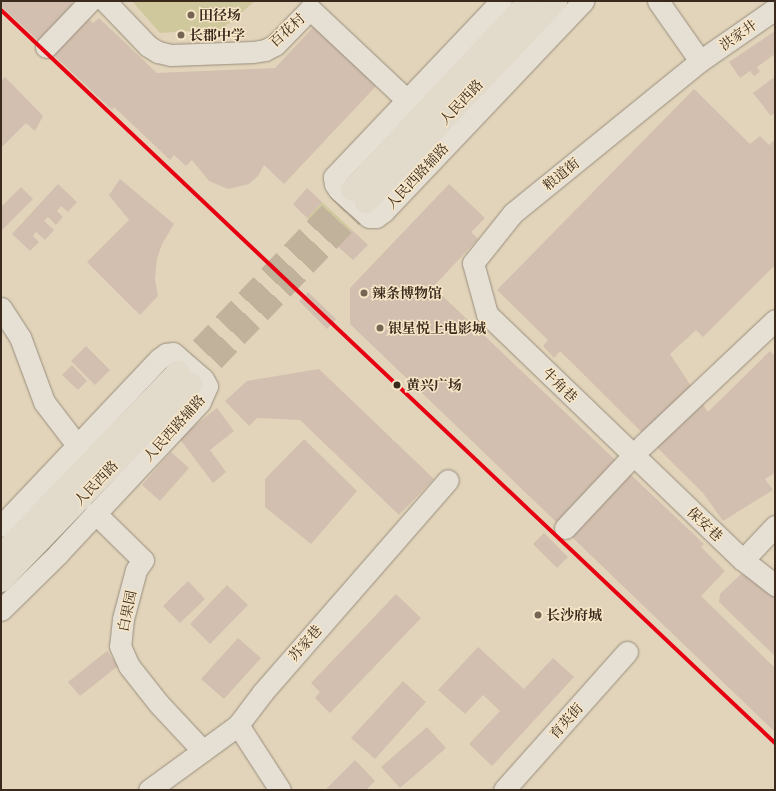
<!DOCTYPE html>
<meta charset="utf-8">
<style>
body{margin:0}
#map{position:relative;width:776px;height:791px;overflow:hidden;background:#e2d4ba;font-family:"Libre Caslon Text","Noto Serif SC",serif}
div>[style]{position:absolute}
.green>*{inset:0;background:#cfc89d}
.building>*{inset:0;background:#d2bfaf}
.major-tunnel>*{height:22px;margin-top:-11px;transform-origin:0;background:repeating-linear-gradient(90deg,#c0b29b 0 22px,transparent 0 33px)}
.roads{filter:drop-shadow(0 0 1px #988e7e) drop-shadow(0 0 1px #988e7e)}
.minor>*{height:21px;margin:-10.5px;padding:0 10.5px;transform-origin:10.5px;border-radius:10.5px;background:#e6dfd3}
.major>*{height:22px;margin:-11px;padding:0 11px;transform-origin:11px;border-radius:11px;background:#e2dacb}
.metro-1>*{height:4px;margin:-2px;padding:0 2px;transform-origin:2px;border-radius:2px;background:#e60012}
.dots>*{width:11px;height:11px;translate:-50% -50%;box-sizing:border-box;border:2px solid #f7e6c7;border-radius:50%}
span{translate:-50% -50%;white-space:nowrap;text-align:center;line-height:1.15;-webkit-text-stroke:3px #f7e6c7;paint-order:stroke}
.poi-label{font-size:14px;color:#3a2a1d;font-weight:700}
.left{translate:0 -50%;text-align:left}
.street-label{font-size:14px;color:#3a2a1d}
.stop-label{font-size:14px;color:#3a2a1d;font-weight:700}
.frame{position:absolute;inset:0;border:2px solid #3a2a1d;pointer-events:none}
</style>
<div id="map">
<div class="green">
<div style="clip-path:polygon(132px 1px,255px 1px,222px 29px,160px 33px)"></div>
<div style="clip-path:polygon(322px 202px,351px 229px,336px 245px,307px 218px)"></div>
</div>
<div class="building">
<div style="clip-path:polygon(1px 1px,70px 1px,93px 23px,99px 18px,157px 73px,275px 68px,316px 24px,379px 83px,284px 184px,264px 165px,258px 176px,249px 184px,228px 189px,209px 181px,192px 160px,186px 166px,174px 155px,170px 160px,114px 107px,112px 110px,1px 6px)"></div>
<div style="clip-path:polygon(775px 31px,775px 54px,757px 67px,760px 72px,754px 76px,750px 71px,740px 78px,729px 62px)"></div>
<div style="clip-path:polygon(5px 77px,43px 116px,35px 131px,26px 123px,1px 148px,1px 81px)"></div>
<div style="clip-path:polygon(773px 78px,775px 81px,775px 113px,771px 116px,753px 93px)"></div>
<div style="clip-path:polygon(694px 89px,750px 144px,760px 136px,769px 145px,775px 139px,775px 265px,703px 337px,696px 330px,670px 354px,708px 412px,770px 351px,775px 356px,775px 476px,773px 474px,765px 479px,773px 490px,723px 521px,703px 493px,560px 351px,554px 358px,543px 346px,548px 340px,497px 290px)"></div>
<div style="clip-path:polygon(120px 179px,174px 224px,162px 244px,157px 259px,155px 279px,158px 296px,140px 315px,87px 262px,129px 220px,109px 195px)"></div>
<div style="clip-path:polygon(58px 184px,77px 202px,68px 212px,61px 206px,57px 211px,63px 217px,56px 225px,48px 217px,44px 221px,54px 230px,45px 240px,36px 232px,33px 236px,39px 242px,30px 251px,12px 234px)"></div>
<div style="clip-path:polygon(449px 184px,485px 218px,471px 232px,478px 239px,433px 287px,704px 544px,701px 547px,725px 571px,701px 596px,775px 668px,775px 732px,350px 324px,350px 288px)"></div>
<div style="clip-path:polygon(21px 187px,33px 199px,1px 231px,1px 207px)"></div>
<div style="clip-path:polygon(307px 188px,322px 202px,307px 218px,293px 204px)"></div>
<div style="clip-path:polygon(351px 229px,368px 245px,353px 260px,336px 245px)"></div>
<div style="clip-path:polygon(308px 292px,336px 319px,327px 329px,299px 301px)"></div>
<div style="clip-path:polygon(86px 346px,110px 370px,95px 385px,71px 361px)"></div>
<div style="clip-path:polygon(72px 365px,87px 381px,78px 390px,62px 375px)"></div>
<div style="clip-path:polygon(319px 369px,434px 479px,399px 515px,300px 420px,257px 418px,249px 426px,225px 401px,247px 381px)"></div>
<div style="clip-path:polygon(217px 408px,234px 431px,210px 450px,226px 472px,213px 483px,179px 438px)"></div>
<div style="clip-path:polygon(304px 439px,357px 491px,311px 544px,265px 507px,265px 479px)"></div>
<div style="clip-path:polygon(171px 452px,189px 468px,160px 501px,142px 485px)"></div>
<div style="clip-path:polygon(544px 533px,568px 557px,557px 568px,533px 544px)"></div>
<div style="clip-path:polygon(741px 574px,760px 580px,775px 597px,775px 656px,719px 602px,720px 594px)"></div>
<div style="clip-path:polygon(188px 581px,205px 599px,180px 623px,163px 606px)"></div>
<div style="clip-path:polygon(227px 585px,248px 605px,210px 644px,190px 624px)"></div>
<div style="clip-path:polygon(396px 594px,421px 618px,330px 713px,315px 698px,320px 692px,311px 683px)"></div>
<div style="clip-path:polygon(238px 638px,261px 658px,224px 699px,201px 679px)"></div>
<div style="clip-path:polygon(478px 647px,524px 689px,553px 658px,574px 677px,492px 766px,469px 744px,500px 711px,483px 695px,465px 714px,438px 690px)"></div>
<div style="clip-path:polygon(107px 651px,118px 666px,80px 696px,68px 682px)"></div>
<div style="clip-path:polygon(403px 681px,426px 702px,375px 759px,351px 738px)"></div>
<div style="clip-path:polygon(427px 727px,446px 748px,400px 788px,381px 767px)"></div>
<div style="clip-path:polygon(355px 760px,375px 781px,366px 790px,325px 790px)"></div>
</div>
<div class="major-tunnel">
<div style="left:178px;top:372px;width:252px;rotate:-46.3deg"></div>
<div style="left:191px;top:384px;width:252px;rotate:-46.1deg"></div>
</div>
<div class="roads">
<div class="minor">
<div style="left:105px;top:1px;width:62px;rotate:46.3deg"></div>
<div style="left:148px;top:46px;width:12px;rotate:31deg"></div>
<div style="left:158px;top:52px;width:13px;rotate:13deg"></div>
<div style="left:171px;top:55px;width:82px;rotate:-2.1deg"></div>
<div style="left:253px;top:52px;width:12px;rotate:-9deg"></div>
<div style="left:265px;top:50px;width:11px;rotate:-27deg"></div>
<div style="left:275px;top:45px;width:50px;rotate:-45.8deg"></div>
<div style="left:310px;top:9px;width:132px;rotate:43.2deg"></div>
<div style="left:501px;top:1px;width:243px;rotate:133.5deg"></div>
<div style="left:334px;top:177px;width:7px;rotate:82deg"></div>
<div style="left:335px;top:184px;width:7px;rotate:56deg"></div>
<div style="left:339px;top:190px;width:40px;rotate:42deg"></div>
<div style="left:369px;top:217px;width:7px"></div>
<div style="left:376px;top:217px;width:9px;rotate:-36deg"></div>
<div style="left:383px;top:212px;width:291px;rotate:-46.5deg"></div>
<div style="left:658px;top:1px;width:73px;rotate:55deg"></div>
<div style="left:775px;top:9px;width:91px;rotate:145.3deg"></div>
<div style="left:700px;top:61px;width:241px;rotate:140.9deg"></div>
<div style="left:513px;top:213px;width:64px;rotate:128.7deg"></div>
<div style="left:473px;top:263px;width:53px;rotate:74.6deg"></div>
<div style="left:487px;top:314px;width:355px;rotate:43.9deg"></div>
<div style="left:743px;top:560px;width:47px;rotate:-46.7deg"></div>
<div style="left:46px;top:47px;width:64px;rotate:-46.3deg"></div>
<div style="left:1px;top:308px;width:35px;rotate:57deg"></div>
<div style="left:20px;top:337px;width:69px;rotate:69.7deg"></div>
<div style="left:44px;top:402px;width:54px;rotate:52.5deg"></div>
<div style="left:95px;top:513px;width:67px;rotate:44.4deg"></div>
<div style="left:143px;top:560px;width:12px;rotate:125deg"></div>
<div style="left:136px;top:570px;width:51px;rotate:104.9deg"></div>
<div style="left:123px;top:619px;width:27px;rotate:96deg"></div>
<div style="left:120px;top:646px;width:22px;rotate:66deg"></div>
<div style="left:129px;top:666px;width:48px;rotate:51.7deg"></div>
<div style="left:159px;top:704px;width:64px;rotate:46.9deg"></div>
<div style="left:1px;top:526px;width:230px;rotate:-46.6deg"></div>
<div style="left:159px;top:359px;width:9px;rotate:-36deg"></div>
<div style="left:166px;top:354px;width:7px;rotate:-8deg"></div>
<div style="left:173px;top:353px;width:40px;rotate:41deg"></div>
<div style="left:203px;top:379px;width:8px;rotate:60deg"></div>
<div style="left:207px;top:386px;width:17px;rotate:114deg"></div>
<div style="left:200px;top:402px;width:208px;rotate:133.1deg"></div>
<div style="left:58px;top:554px;width:80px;rotate:135.5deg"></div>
<div style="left:565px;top:528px;width:115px;rotate:-46.8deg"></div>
<div style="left:644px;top:444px;width:180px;rotate:-43.4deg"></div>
<div style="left:743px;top:560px;width:41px;rotate:38deg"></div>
<div style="left:238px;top:725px;width:77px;rotate:57.1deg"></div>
<div style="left:149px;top:790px;width:110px;rotate:-36.1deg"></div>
<div style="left:238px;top:725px;width:41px;rotate:-52.9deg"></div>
<div style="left:263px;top:692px;width:281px;rotate:-48.9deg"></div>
<div style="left:504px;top:790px;width:185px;rotate:-48.3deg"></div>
</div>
<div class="major">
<div style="left:352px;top:190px;width:259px;rotate:-46.9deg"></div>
<div style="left:366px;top:202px;width:277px;rotate:-46.6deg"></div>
<div style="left:1px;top:555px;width:255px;rotate:-46deg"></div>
<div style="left:1px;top:581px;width:274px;rotate:-46deg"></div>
</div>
</div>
<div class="metro-1">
<div style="left:1px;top:10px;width:1066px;rotate:43.44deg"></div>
</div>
<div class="dots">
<div style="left:191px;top:15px;background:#756654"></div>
<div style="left:181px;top:35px;background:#756654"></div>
<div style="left:364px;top:293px;background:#756654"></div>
<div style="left:380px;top:328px;background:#756654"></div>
<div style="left:397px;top:385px;background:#3a2a1d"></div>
<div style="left:538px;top:615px;background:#756654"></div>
</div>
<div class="poi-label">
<span class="left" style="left:199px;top:15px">田径场</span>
<span class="left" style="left:189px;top:35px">长郡中学</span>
<span class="left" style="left:372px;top:293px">辣条博物馆</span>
<span class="left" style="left:388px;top:328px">银星悦上电影城</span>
<span class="left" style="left:546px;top:615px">长沙府城</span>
</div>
<div class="street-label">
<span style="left:287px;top:30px;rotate:-42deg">百花村</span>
<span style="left:738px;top:35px;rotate:-35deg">洪家井</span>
<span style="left:461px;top:102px;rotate:-47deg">人民西路</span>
<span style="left:561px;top:174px;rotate:-39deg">粮道街</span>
<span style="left:417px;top:176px;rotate:-47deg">人民西路辅路</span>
<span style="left:560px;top:385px;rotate:44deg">牛角巷</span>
<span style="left:174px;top:428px;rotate:-48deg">人民西路辅路</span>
<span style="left:96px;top:483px;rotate:-46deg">人民西路</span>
<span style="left:705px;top:524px;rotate:43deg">保安巷</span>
<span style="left:127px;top:611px;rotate:-78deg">白果园</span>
<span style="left:305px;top:643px;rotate:-49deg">苏家巷</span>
<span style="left:566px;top:721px;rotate:-48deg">育英街</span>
</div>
<div class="stop-label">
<span class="left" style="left:406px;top:385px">黄兴广场</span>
</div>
<div class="frame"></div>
</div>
